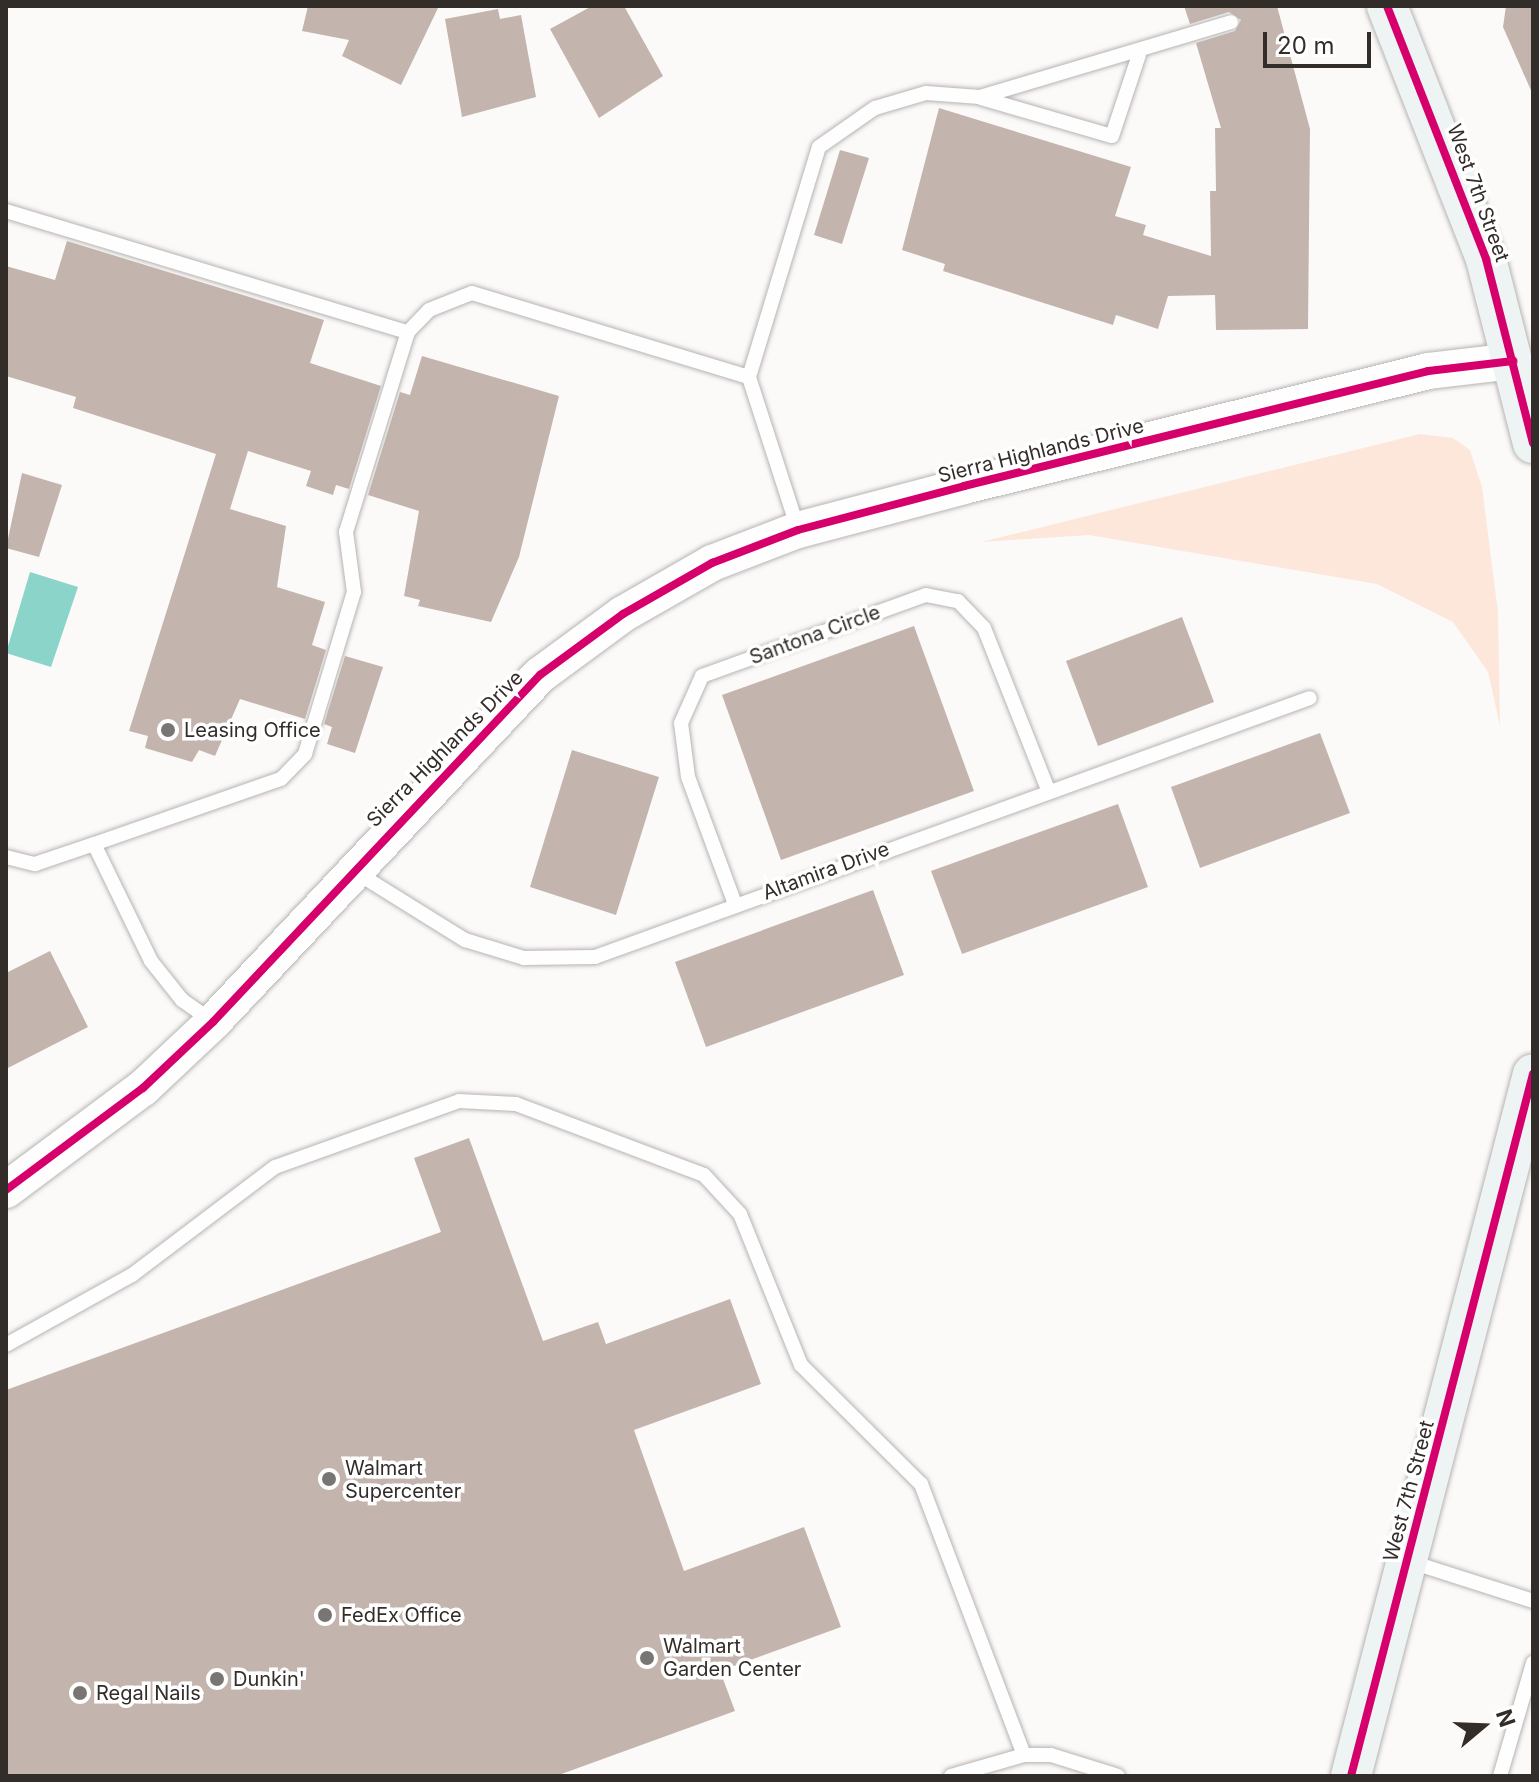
<!DOCTYPE html>
<style>
body{margin:0}
#map{position:relative;width:1539px;height:1782px;overflow:hidden;background:#fcfaf9;font-family:Inter,sans-serif}
div>[style]{position:absolute}
.green>*{inset:0;background:#fde6da}
.water>*{inset:0;background:#8bd4c9}
.building>*{inset:0;background:#c3b5ad}
.roads{filter:drop-shadow(0 0 2px #b7b4b2) drop-shadow(0 0 2px #b7b4b2)}
.service>*{height:14px;margin:-7px;padding:0 7px;transform-origin:7px;border-radius:7px;background:#fffefe}
.tertiary>*{height:36px;margin:-18px;padding:0 18px;transform-origin:18px;border-radius:18px;background:#fffefe}
.secondary>*{height:40px;margin:-20px;padding:0 20px;transform-origin:20px;border-radius:20px;background:#eef4f3}
.cycleway>*{height:8px;margin:-4px;padding:0 4px;transform-origin:4px;border-radius:4px;background:#d6006c}
.dots>*{width:22px;height:22px;translate:-50% -50%;box-sizing:border-box;border:4px solid #fff;border-radius:50%}
span{translate:-50% -50%;white-space:nowrap;text-align:center;line-height:1.15;-webkit-text-stroke:7px #fff;paint-order:stroke}
.street-label{font-size:20px;color:#332d2a}
.poi-label{font-size:20px;color:#332d2a}
.left{translate:0 -50%;text-align:left}
.frame{position:absolute;inset:0;border:8px solid #332d2a;pointer-events:none}
.north{position:absolute;left:1443px;top:1686px;width:80px;height:80px;-webkit-text-stroke:6px #fff;paint-order:stroke;rotate:71deg;font-size:22px;font-weight:700;line-height:32px;text-align:center;color:#332d2a}
.north::after{content:'';display:block;margin:auto;width:28px;height:36px;background:#332d2a;clip-path:polygon(50% 0,100% 100%,50% 72%,0 100%)}
.scale{position:absolute;left:1263px;top:32px;width:108px;height:36px;box-sizing:border-box;border:4px solid #332d2a;border-top:0;padding-left:10px;font-size:24px;line-height:28px;white-space:nowrap;color:#332d2a;-webkit-text-stroke:6px #fff;paint-order:stroke}
</style>
<div id="map">
<div class="green">
<div style="clip-path:polygon(1420px 434px,1453px 438px,1470px 450px,1482px 487px,1498px 612px,1500px 726px,1488px 672px,1453px 622px,1377px 584px,1089px 535px,981px 542px)"></div>
</div>
<div class="water">
<div style="clip-path:polygon(30px 572px,78px 587px,51px 667px,6px 653px)"></div>
</div>
<div class="building">
<div style="clip-path:polygon(308px 6px,439px 6px,401px 85px,342px 56px,349px 40px,302px 31px)"></div>
<div style="clip-path:polygon(592px 6px,624px 6px,663px 76px,599px 118px,550px 29px)"></div>
<div style="clip-path:polygon(1184px 6px,1277px 6px,1310px 129px,1308px 329px,1216px 330px,1215px 295px,1168px 296px,1158px 329px,1116px 315px,1113px 325px,943px 271px,945px 264px,902px 250px,939px 108px,1131px 167px,1115px 216px,1146px 225px,1143px 235px,1211px 256px,1210px 191px,1216px 191px,1215px 128px,1221px 128px,1196px 43px,1235px 31px,1241px 20px,1229px 12px,1190px 24px)"></div>
<div style="clip-path:polygon(1506px 6px,1533px 6px,1533px 95px,1503px 27px)"></div>
<div style="clip-path:polygon(498px 9px,500px 19px,521px 15px,536px 97px,462px 117px,445px 19px)"></div>
<div style="clip-path:polygon(840px 150px,869px 158px,842px 244px,814px 235px)"></div>
<div style="clip-path:polygon(67px 241px,324px 320px,310px 363px,381px 386px,349px 489px,336px 485px,333px 495px,306px 486px,311px 471px,248px 451px,230px 509px,286px 526px,277px 587px,325px 602px,312px 645px,326px 650px,305px 719px,240px 699px,215px 756px,199px 750px,192px 762px,145px 748px,148px 736px,129px 731px,216px 454px,73px 408px,76px 397px,6px 376px,6px 266px,55px 280px)"></div>
<div style="clip-path:polygon(422px 356px,559px 396px,519px 557px,491px 622px,418px 606px,420px 600px,404px 596px,419px 511px,368px 495px,400px 392px,410px 395px)"></div>
<div style="clip-path:polygon(22px 473px,62px 485px,39px 557px,6px 548px)"></div>
<div style="clip-path:polygon(1182px 617px,1214px 702px,1098px 746px,1066px 661px)"></div>
<div style="clip-path:polygon(914px 626px,974px 791px,781px 860px,722px 695px)"></div>
<div style="clip-path:polygon(345px 656px,383px 667px,355px 753px,327px 744px,332px 727px,324px 724px)"></div>
<div style="clip-path:polygon(1320px 733px,1350px 813px,1200px 868px,1171px 787px)"></div>
<div style="clip-path:polygon(572px 750px,659px 777px,616px 915px,530px 887px)"></div>
<div style="clip-path:polygon(1118px 804px,1148px 887px,962px 954px,931px 871px)"></div>
<div style="clip-path:polygon(873px 890px,904px 975px,706px 1047px,675px 962px)"></div>
<div style="clip-path:polygon(50px 951px,88px 1027px,6px 1069px,6px 973px)"></div>
<div style="clip-path:polygon(469px 1138px,543px 1341px,598px 1322px,606px 1344px,730px 1299px,761px 1384px,634px 1430px,684px 1571px,804px 1527px,841px 1627px,720px 1671px,735px 1711px,556px 1776px,6px 1776px,6px 1390px,441px 1232px,414px 1158px)"></div>
</div>
<div class="roads">
<div class="service">
<div style="left:981px;top:98px;width:136px;rotate:16.2deg"></div>
<div style="left:1112px;top:136px;width:85px;rotate:-71.6deg"></div>
<div style="left:6px;top:211px;width:420px;rotate:16.8deg"></div>
<div style="left:798px;top:529px;width:160px;rotate:-107.9deg"></div>
<div style="left:749px;top:377px;width:240px;rotate:-73.1deg"></div>
<div style="left:819px;top:147px;width:68px;rotate:-34.9deg"></div>
<div style="left:875px;top:108px;width:53px;rotate:-16.4deg"></div>
<div style="left:926px;top:93px;width:54px;rotate:4.2deg"></div>
<div style="left:980px;top:97px;width:262px;rotate:-16.6deg"></div>
<div style="left:94px;top:844px;width:130px;rotate:64deg"></div>
<div style="left:151px;top:961px;width:50px;rotate:51.5deg"></div>
<div style="left:182px;top:1000px;width:37px;rotate:35deg"></div>
<div style="left:6px;top:857px;width:30px;rotate:14deg"></div>
<div style="left:35px;top:864px;width:62px;rotate:-18.7deg"></div>
<div style="left:94px;top:844px;width:198px;rotate:-19.2deg"></div>
<div style="left:281px;top:779px;width:35px;rotate:-46deg"></div>
<div style="left:305px;top:754px;width:169px;rotate:-73.2deg"></div>
<div style="left:354px;top:592px;width:61px;rotate:-97.6deg"></div>
<div style="left:346px;top:532px;width:209px;rotate:-72.8deg"></div>
<div style="left:408px;top:332px;width:30px;rotate:-46deg"></div>
<div style="left:429px;top:310px;width:46px;rotate:-21.6deg"></div>
<div style="left:472px;top:293px;width:289px;rotate:16.9deg"></div>
<div style="left:354px;top:871px;width:131px;rotate:31.9deg"></div>
<div style="left:465px;top:940px;width:62px;rotate:17deg"></div>
<div style="left:524px;top:958px;width:71px;rotate:-0.8deg"></div>
<div style="left:595px;top:957px;width:760px;rotate:-19.91deg"></div>
<div style="left:735px;top:904px;width:135px;rotate:-110.3deg"></div>
<div style="left:688px;top:777px;width:54px;rotate:-97.4deg"></div>
<div style="left:681px;top:723px;width:51px;rotate:-65.9deg"></div>
<div style="left:702px;top:676px;width:238px;rotate:-19.9deg"></div>
<div style="left:926px;top:595px;width:33px;rotate:11deg"></div>
<div style="left:958px;top:601px;width:37px;rotate:46deg"></div>
<div style="left:984px;top:628px;width:174px;rotate:68.4deg"></div>
<div style="left:6px;top:1345px;width:144px;rotate:-29.1deg"></div>
<div style="left:132px;top:1275px;width:179px;rotate:-37.1deg"></div>
<div style="left:275px;top:1167px;width:195px;rotate:-19.7deg"></div>
<div style="left:459px;top:1101px;width:57px;rotate:3deg"></div>
<div style="left:516px;top:1104px;width:201px;rotate:20.7deg"></div>
<div style="left:704px;top:1175px;width:53px;rotate:47.3deg"></div>
<div style="left:740px;top:1214px;width:163px;rotate:68deg"></div>
<div style="left:801px;top:1365px;width:169px;rotate:44.8deg"></div>
<div style="left:921px;top:1484px;width:290px;rotate:69.2deg"></div>
<div style="left:1408px;top:1561px;width:131px;rotate:17.7deg"></div>
<div style="left:951px;top:1776px;width:76px;rotate:-16deg"></div>
<div style="left:1024px;top:1755px;width:27px"></div>
<div style="left:1051px;top:1755px;width:70px;rotate:17.4deg"></div>
<div style="left:1500px;top:1776px;width:118px;rotate:-73.7deg"></div>
</div>
<div class="tertiary">
<div style="left:6px;top:1190px;width:171px;rotate:-36.7deg"></div>
<div style="left:143px;top:1088px;width:96px;rotate:-43.3deg"></div>
<div style="left:213px;top:1022px;width:477px;rotate:-46.7deg"></div>
<div style="left:540px;top:675px;width:103px;rotate:-36.3deg"></div>
<div style="left:623px;top:614px;width:103px;rotate:-29.8deg"></div>
<div style="left:712px;top:563px;width:92px;rotate:-21deg"></div>
<div style="left:798px;top:530px;width:172px;rotate:-14.8deg"></div>
<div style="left:964px;top:486px;width:478px;rotate:-13.9deg"></div>
<div style="left:1428px;top:371px;width:86px;rotate:-6.7deg"></div>
</div>
<div class="secondary">
<div style="left:1387px;top:6px;width:272px;rotate:68.6deg"></div>
<div style="left:1486px;top:259px;width:190px;rotate:75.7deg"></div>
<div style="left:1351px;top:1776px;width:725px;rotate:-75.47deg"></div>
</div>
</div>
<div class="cycleway">
<div style="left:1387px;top:6px;width:272px;rotate:68.6deg"></div>
<div style="left:1486px;top:259px;width:190px;rotate:75.7deg"></div>
<div style="left:6px;top:1190px;width:171px;rotate:-36.7deg"></div>
<div style="left:143px;top:1088px;width:96px;rotate:-43.3deg"></div>
<div style="left:213px;top:1022px;width:477px;rotate:-46.7deg"></div>
<div style="left:540px;top:675px;width:103px;rotate:-36.3deg"></div>
<div style="left:623px;top:614px;width:103px;rotate:-29.8deg"></div>
<div style="left:712px;top:563px;width:92px;rotate:-21deg"></div>
<div style="left:798px;top:530px;width:172px;rotate:-14.8deg"></div>
<div style="left:964px;top:486px;width:478px;rotate:-13.9deg"></div>
<div style="left:1428px;top:371px;width:86px;rotate:-6.7deg"></div>
<div style="left:1351px;top:1776px;width:725px;rotate:-75.47deg"></div>
</div>
<div class="dots">
<div style="left:168px;top:730px;background:#797572"></div>
<div style="left:329px;top:1479px;background:#797572"></div>
<div style="left:325px;top:1615px;background:#797572"></div>
<div style="left:647px;top:1658px;background:#797572"></div>
<div style="left:217px;top:1679px;background:#797572"></div>
<div style="left:80px;top:1693px;background:#797572"></div>
</div>
<div class="street-label">
<span style="left:1478px;top:193px;rotate:70deg">West 7th Street</span>
<span style="left:1041px;top:451px;rotate:-14deg">Sierra Highlands Drive</span>
<span style="left:815px;top:635px;rotate:-20deg">Santona Circle</span>
<span style="left:445px;top:749px;rotate:-45deg">Sierra Highlands Drive</span>
<span style="left:826px;top:871px;rotate:-20deg">Altamira Drive</span>
<span style="left:1409px;top:1491px;rotate:-75deg">West 7th Street</span>
</div>
<div class="poi-label">
<span class="left" style="left:184px;top:730px">Leasing Office</span>
<span class="left" style="left:345px;top:1480px">Walmart<br>Supercenter</span>
<span class="left" style="left:341px;top:1615px">FedEx Office</span>
<span class="left" style="left:663px;top:1658px">Walmart<br>Garden Center</span>
<span class="left" style="left:233px;top:1679px">Dunkin'</span>
<span class="left" style="left:96px;top:1693px">Regal Nails</span>
</div>
<div class="frame"></div>
<div class="north">N</div>
<div class="scale">20 m</div>
</div>
